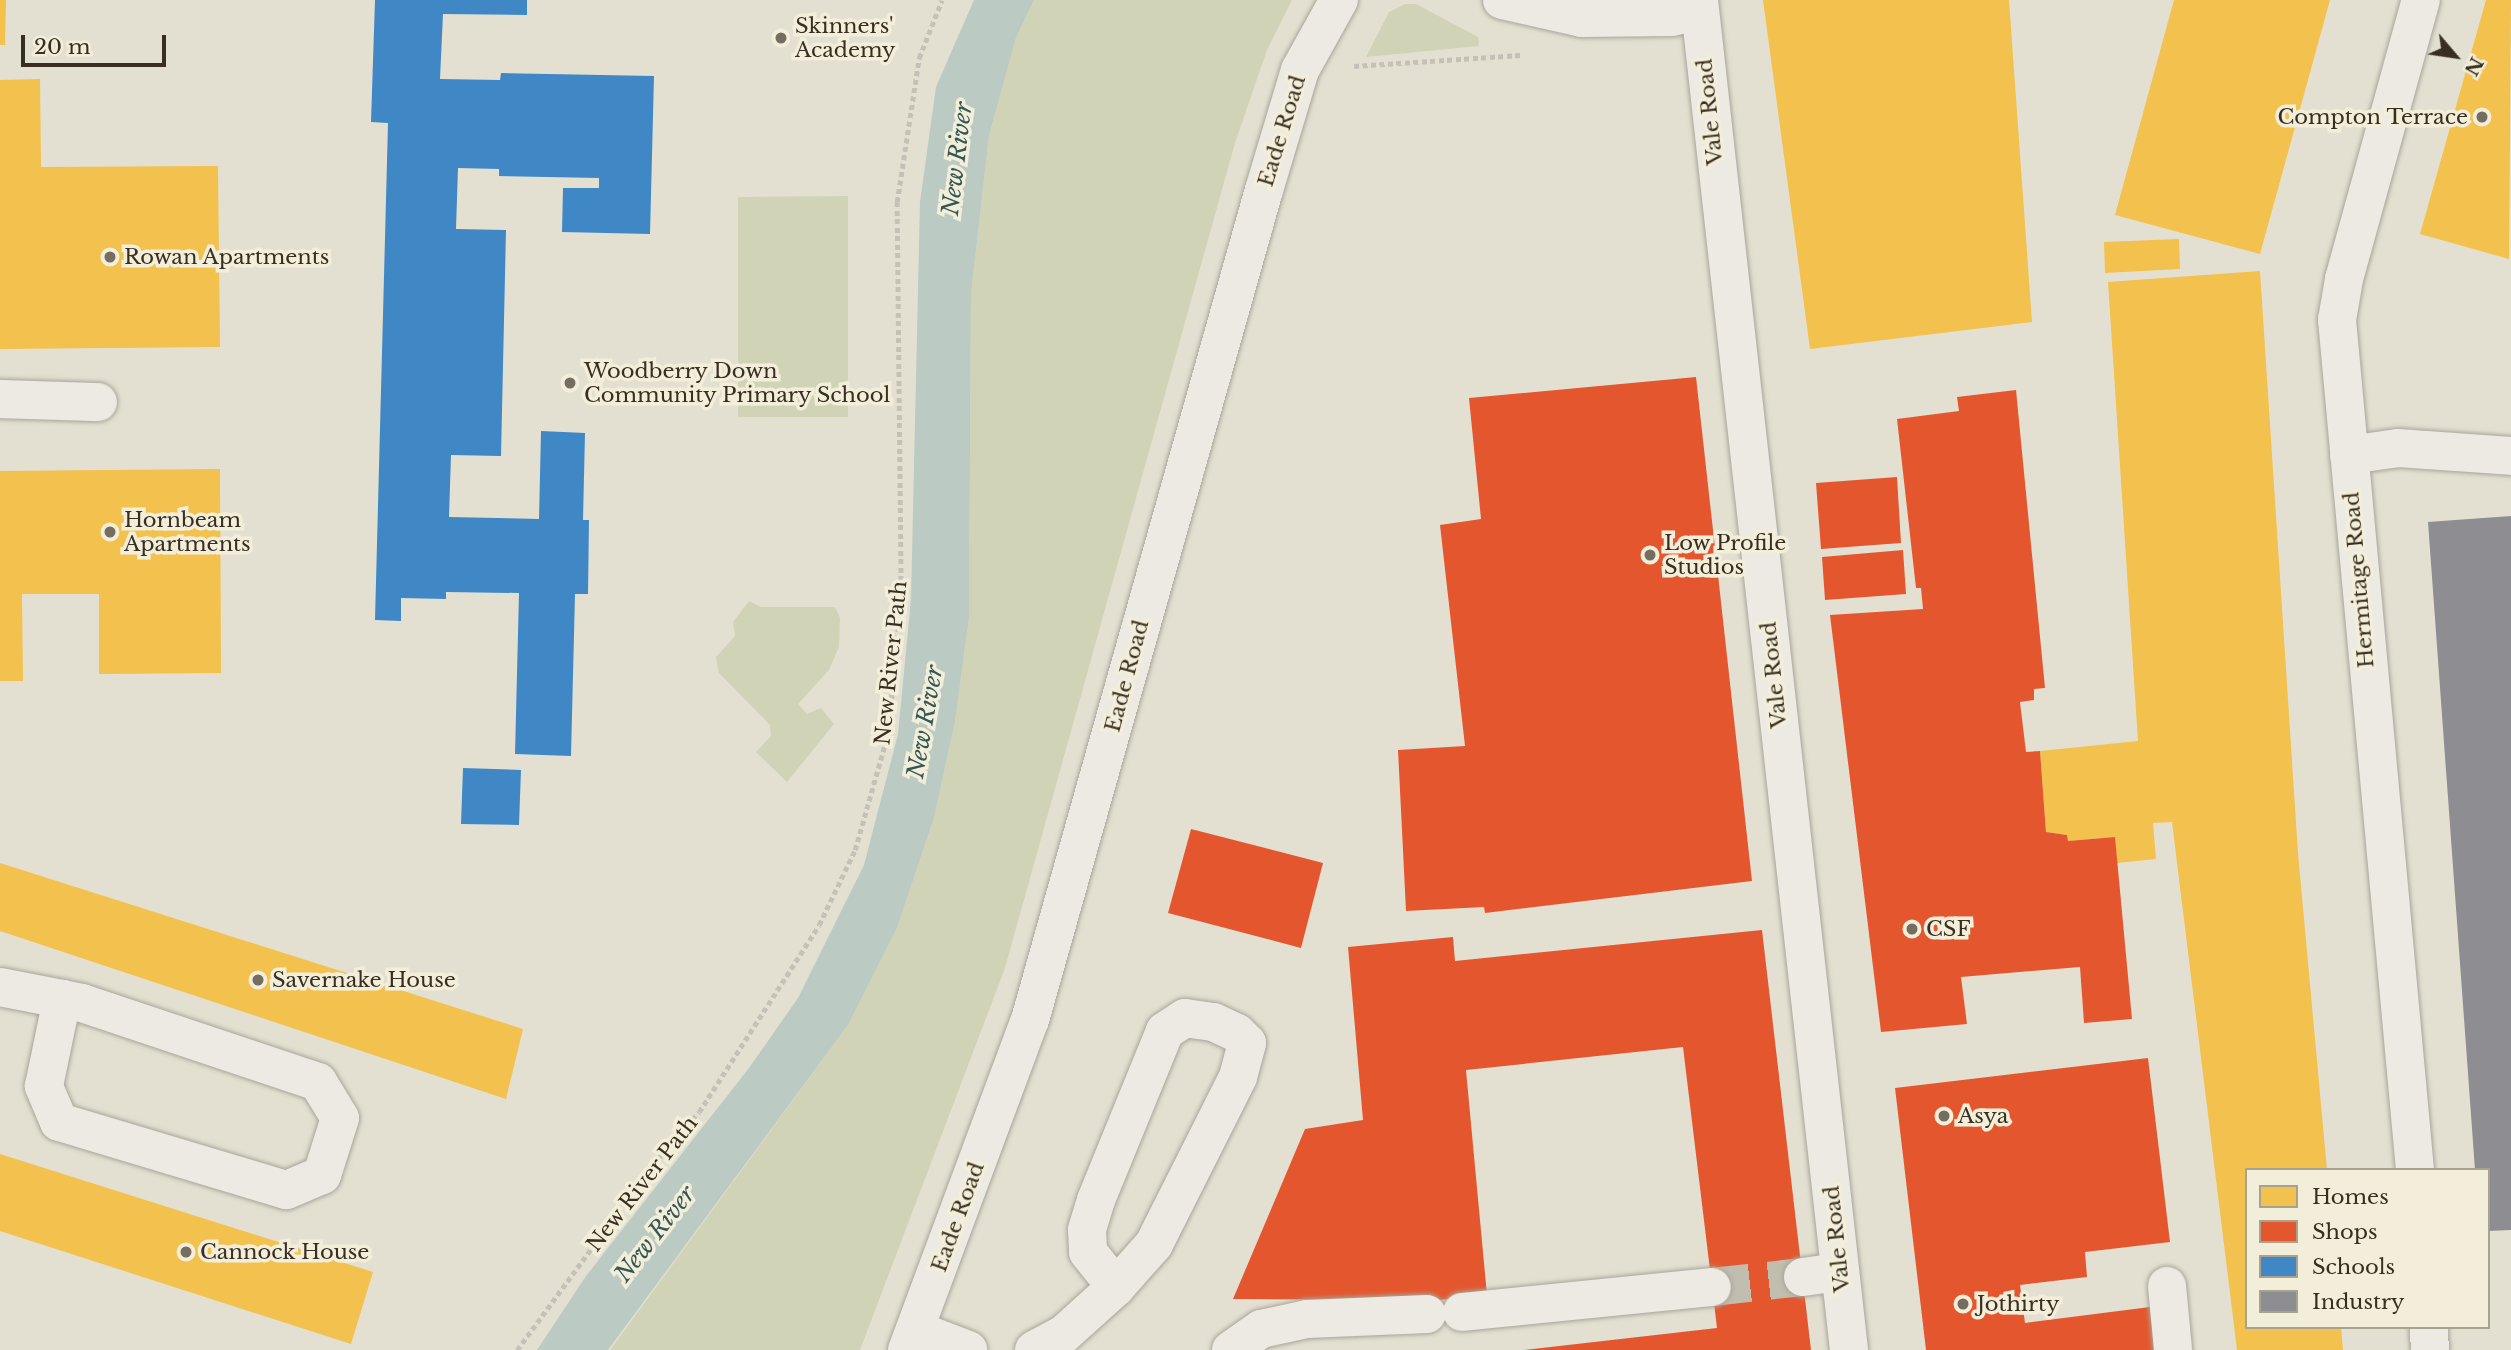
<!DOCTYPE html>
<style>
body{margin:0}
#map{position:relative;width:2511px;height:1350px;overflow:hidden;background:#e3e0d2;font-family:"Libre Baskerville",serif}
div>[style]{position:absolute}
.green>*{inset:0;background:#d0d3b6}
.water>*{inset:0;background:#bbcac2}
.homes>*{inset:0;background:#f2c14e}
.shops>*{inset:0;background:#e4572e}
.schools>*{inset:0;background:#3f88c5}
.industry>*{inset:0;background:#8d8d92}
.minor-tunnel>*{height:38px;margin-top:-19px;transform-origin:0;background:repeating-linear-gradient(90deg,#c1bdaf 0 38px,transparent 0 57px)}
.path>*{height:4.5px;margin-top:-2.25px;transform-origin:0;background:repeating-linear-gradient(90deg,#c4c1b9 0 5px,transparent 0 8.5px)}
.roads{filter:drop-shadow(0 0 2px #a9a59a) drop-shadow(0 0 2px #a9a59a)}
.minor>*{height:38px;margin:-19px;padding:0 19px;transform-origin:19px;border-radius:19px;background:#eceae2}
.dots>*{width:19px;height:19px;translate:-50% -50%;box-sizing:border-box;border:4px solid #f3eed9;border-radius:50%}
span{translate:-50% -50%;white-space:nowrap;text-align:center;line-height:1.15;-webkit-text-stroke:7px #f3eed9;paint-order:stroke}
.poi-label{font-size:21px;color:#382f22}
.left{translate:0 -50%;text-align:left}
.right{translate:-100% -50%;text-align:right}
.street-label{font-size:21px;color:#382f22}
.water-label{font-size:23px;color:#335656;font-style:italic}
.legend{position:absolute;left:2245px;top:1168px;width:245px;height:161px;box-sizing:border-box;background:#f3eed9;border:2px solid #a8a290;margin:0;padding:9px 12px;list-style:none;font-size:21px;color:#382f22}
.legend li{display:flex;align-items:center;gap:14px;height:35px}
.legend b{width:35px;border:2px solid #a8a290}
.north{position:absolute;left:2420px;top:21px;width:70px;height:70px;-webkit-text-stroke:5px #f3eed9;paint-order:stroke;rotate:119deg;font-size:19px;font-weight:700;line-height:28px;text-align:center;color:#382f22}
.north::after{content:'';display:block;margin:auto;width:24px;height:32px;background:#382f22;clip-path:polygon(50% 0,100% 100%,50% 72%,0 100%)}
.scale{position:absolute;left:21px;top:35px;width:145px;height:32px;box-sizing:border-box;border:4px solid #382f22;border-top:0;padding-left:9px;font-size:21px;line-height:24px;white-space:nowrap;color:#382f22;-webkit-text-stroke:5px #f3eed9;paint-order:stroke}
</style>
<div id="map">
<div class="green">
<div style="clip-path:polygon(1034px 0,1292px 0,1267px 50px,1235px 143px,1005px 968px,860px 1350px,610px 1350px,848px 1025px,897px 928px,934px 818px,955px 722px,969px 618px,971px 294px,989px 136px,1016px 38px)"></div>
<div style="clip-path:polygon(1405px 4px,1416px 4px,1478px 37px,1479px 46px,1366px 57px,1389px 12px)"></div>
<div style="clip-path:polygon(848px 196px,848px 417px,738px 417px,738px 197px)"></div>
<div style="clip-path:polygon(749px 601px,761px 607px,835px 607px,840px 618px,839px 647px,829px 670px,798px 704px,807px 714px,821px 708px,834px 724px,787px 782px,756px 752px,771px 736px,770px 725px,719px 673px,716px 657px,735px 636px,733px 622px)"></div>
</div>
<div class="water">
<div style="clip-path:polygon(974px 0,1034px 0,1016px 38px,989px 136px,971px 294px,969px 618px,955px 722px,934px 818px,897px 928px,848px 1025px,608px 1350px,537px 1350px,586px 1276px,749px 1068px,798px 998px,864px 865px,898px 734px,911px 599px,920px 202px,936px 87px)"></div>
</div>
<div class="homes">
<div style="clip-path:polygon(0 0,6px 0,5px 45px,0 45px)"></div>
<div style="clip-path:polygon(1763px 0,2009px 0,2032px 322px,1810px 349px)"></div>
<div style="clip-path:polygon(2174px 0,2330px 0,2260px 254px,2115px 215px)"></div>
<div style="clip-path:polygon(2486px 0,2511px 0,2509px 259px,2420px 234px)"></div>
<div style="clip-path:polygon(40px 79px,41px 167px,218px 166px,220px 347px,0 349px,0 80px)"></div>
<div style="clip-path:polygon(2179px 239px,2180px 269px,2105px 273px,2104px 242px)"></div>
<div style="clip-path:polygon(2260px 271px,2298px 853px,2327px 1170px,2247px 1170px,2247px 1327px,2341px 1327px,2343px 1350px,2237px 1350px,2172px 822px,2153px 823px,2156px 859px,2117px 863px,2115px 837px,2068px 841px,2067px 835px,2046px 832px,2040px 751px,2138px 741px,2108px 282px)"></div>
<div style="clip-path:polygon(220px 469px,221px 673px,99px 674px,99px 594px,22px 594px,23px 681px,0 681px,0 471px)"></div>
<div style="clip-path:polygon(0 863px,523px 1029px,506px 1099px,0 931px)"></div>
<div style="clip-path:polygon(0 1154px,373px 1272px,351px 1344px,0 1231px)"></div>
</div>
<div class="shops">
<div style="clip-path:polygon(1696px 377px,1752px 881px,1485px 913px,1484px 907px,1406px 911px,1398px 750px,1465px 746px,1440px 525px,1481px 519px,1469px 398px)"></div>
<div style="clip-path:polygon(2016px 390px,2045px 688px,2034px 689px,2034px 700px,2020px 702px,2026px 752px,2040px 751px,2046px 832px,2067px 835px,2068px 841px,2115px 837px,2132px 1019px,2084px 1023px,2080px 967px,1961px 977px,1967px 1024px,1881px 1032px,1830px 615px,1923px 609px,1921px 588px,1916px 588px,1897px 419px,1959px 411px,1957px 397px)"></div>
<div style="clip-path:polygon(1897px 477px,1901px 543px,1821px 549px,1816px 483px)"></div>
<div style="clip-path:polygon(1903px 550px,1906px 594px,1825px 600px,1822px 557px)"></div>
<div style="clip-path:polygon(1191px 829px,1323px 863px,1301px 948px,1168px 913px)"></div>
<div style="clip-path:polygon(1762px 930px,1811px 1350px,1523px 1350px,1717px 1328px,1683px 1047px,1466px 1070px,1487px 1295px,1383px 1306px,1382px 1300px,1233px 1299px,1305px 1129px,1363px 1120px,1348px 947px,1453px 937px,1455px 961px)"></div>
<div style="clip-path:polygon(2148px 1058px,2170px 1242px,2085px 1252px,2087px 1277px,2020px 1285px,2025px 1323px,2150px 1307px,2155px 1350px,1926px 1350px,1895px 1088px)"></div>
</div>
<div class="schools">
<div style="clip-path:polygon(375px 0,527px 0,527px 15px,443px 14px,440px 79px,500px 80px,501px 73px,654px 76px,650px 234px,562px 232px,563px 188px,599px 188px,599px 178px,499px 176px,499px 169px,458px 168px,456px 229px,506px 230px,501px 456px,451px 455px,449px 517px,539px 519px,541px 431px,585px 433px,583px 520px,589px 520px,588px 594px,575px 594px,571px 756px,515px 754px,519px 593px,446px 592px,446px 599px,401px 598px,401px 621px,375px 620px,388px 123px,371px 122px)"></div>
<div style="clip-path:polygon(463px 768px,521px 770px,519px 825px,461px 824px)"></div>
</div>
<div class="industry">
<div style="clip-path:polygon(2511px 516px,2511px 1230px,2488px 1231px,2488px 1170px,2475px 1170px,2428px 522px)"></div>
</div>
<div class="minor-tunnel">
<div style="left:1712px;top:1287px;width:92px;rotate:-6.3deg"></div>
</div>
<div class="path">
<div style="left:1354px;top:66px;width:167px;rotate:-3.8deg"></div>
<div style="left:517px;top:1350px;width:230px;rotate:-53.8deg"></div>
<div style="left:653px;top:1164px;width:69px;rotate:-48.5deg"></div>
<div style="left:699px;top:1112px;width:222px;rotate:-57.3deg"></div>
<div style="left:819px;top:925px;width:83px;rotate:-64.4deg"></div>
<div style="left:855px;top:850px;width:122px;rotate:-74.2deg"></div>
<div style="left:888px;top:733px;width:136px;rotate:-84.5deg"></div>
<div style="left:901px;top:598px;width:396px;rotate:-90.6deg"></div>
<div style="left:897px;top:202px;width:146px;rotate:-81.3deg"></div>
<div style="left:919px;top:58px;width:62px;rotate:-68.4deg"></div>
</div>
<div class="roads">
<div class="minor">
<div style="left:1502px;top:0;width:82px;rotate:12.7deg"></div>
<div style="left:1582px;top:18px;width:90px;rotate:-0.6deg"></div>
<div style="left:1672px;top:17px;width:28px;rotate:-13deg"></div>
<div style="left:1699px;top:0;width:1358px;rotate:83.66deg"></div>
<div style="left:0;top:399px;width:98px;rotate:1.8deg"></div>
<div style="left:2349px;top:455px;width:49px;rotate:-8.1deg"></div>
<div style="left:2398px;top:448px;width:113px;rotate:4deg"></div>
<div style="left:0;top:987px;width:63px;rotate:11deg"></div>
<div style="left:62px;top:999px;width:20px;rotate:11deg"></div>
<div style="left:82px;top:1003px;width:249px;rotate:18.5deg"></div>
<div style="left:318px;top:1082px;width:42px;rotate:58.6deg"></div>
<div style="left:340px;top:1118px;width:60px;rotate:107.5deg"></div>
<div style="left:322px;top:1175px;width:39px;rotate:157deg"></div>
<div style="left:286px;top:1190px;width:237px;rotate:-163.3deg"></div>
<div style="left:59px;top:1122px;width:39px;rotate:-113deg"></div>
<div style="left:44px;top:1086px;width:89px;rotate:-78.3deg"></div>
<div style="left:2415px;top:1170px;width:854px;rotate:-95.24deg"></div>
<div style="left:2337px;top:320px;width:42px;rotate:-80.3deg"></div>
<div style="left:2344px;top:279px;width:289px;rotate:-74.6deg"></div>
<div style="left:1803px;top:1277px;width:37px;rotate:-8deg"></div>
<div style="left:2167px;top:1286px;width:64px;rotate:84.6deg"></div>
<div style="left:1462px;top:1312px;width:251px;rotate:-5.7deg"></div>
<div style="left:2429px;top:1327px;width:23px;rotate:88deg"></div>
<div style="left:916px;top:1330px;width:56px;rotate:21deg"></div>
<div style="left:907px;top:1350px;width:352px;rotate:-69.6deg"></div>
<div style="left:1030px;top:1020px;width:862px;rotate:-74.26deg"></div>
<div style="left:1264px;top:190px;width:125px;rotate:-73.3deg"></div>
<div style="left:1300px;top:70px;width:80px;rotate:-60.9deg"></div>
<div style="left:1034px;top:1350px;width:34px;rotate:-28deg"></div>
<div style="left:1064px;top:1334px;width:70px;rotate:-42.1deg"></div>
<div style="left:1116px;top:1287px;width:57px;rotate:-48.5deg"></div>
<div style="left:1154px;top:1244px;width:187px;rotate:-63.3deg"></div>
<div style="left:1238px;top:1077px;width:35px;rotate:-75deg"></div>
<div style="left:1247px;top:1043px;width:14px;rotate:-135deg"></div>
<div style="left:1237px;top:1033px;width:26px;rotate:-155deg"></div>
<div style="left:1213px;top:1022px;width:28px;rotate:-172deg"></div>
<div style="left:1185px;top:1018px;width:24px;rotate:147deg"></div>
<div style="left:1165px;top:1031px;width:183px;rotate:112.2deg"></div>
<div style="left:1096px;top:1200px;width:31px;rotate:107deg"></div>
<div style="left:1087px;top:1230px;width:22px;rotate:87deg"></div>
<div style="left:1088px;top:1252px;width:45px;rotate:51.3deg"></div>
<div style="left:1231px;top:1350px;width:37px;rotate:-35deg"></div>
<div style="left:1261px;top:1329px;width:47px;rotate:-12.3deg"></div>
<div style="left:1307px;top:1319px;width:120px;rotate:-2.4deg"></div>
</div>
</div>
<div class="dots">
<div style="left:781px;top:38px;background:#746d60"></div>
<div style="left:2482px;top:117px;background:#746d60"></div>
<div style="left:110px;top:257px;background:#746d60"></div>
<div style="left:570px;top:383px;background:#746d60"></div>
<div style="left:110px;top:532px;background:#746d60"></div>
<div style="left:1650px;top:555px;background:#746d60"></div>
<div style="left:1912px;top:929px;background:#746d60"></div>
<div style="left:258px;top:980px;background:#746d60"></div>
<div style="left:1944px;top:1116px;background:#746d60"></div>
<div style="left:186px;top:1252px;background:#746d60"></div>
<div style="left:1963px;top:1304px;background:#746d60"></div>
</div>
<div class="poi-label">
<span class="left" style="left:795px;top:38px">Skinners'<br>Academy</span>
<span class="right" style="left:2468px;top:117px">Compton Terrace</span>
<span class="left" style="left:124px;top:257px">Rowan Apartments</span>
<span class="left" style="left:584px;top:383px">Woodberry Down<br>Community Primary School</span>
<span class="left" style="left:124px;top:532px">Hornbeam<br>Apartments</span>
<span class="left" style="left:1664px;top:555px">Low Profile<br>Studios</span>
<span class="left" style="left:1926px;top:929px">CSF</span>
<span class="left" style="left:272px;top:980px">Savernake House</span>
<span class="left" style="left:1958px;top:1116px">Asya</span>
<span class="left" style="left:200px;top:1252px">Cannock House</span>
<span class="left" style="left:1977px;top:1304px">Jothirty</span>
</div>
<div class="street-label">
<span style="left:1710px;top:112px;rotate:-96deg">Vale Road</span>
<span style="left:1282px;top:131px;rotate:-73deg">Eade Road</span>
<span style="left:2359px;top:580px;rotate:-95deg">Hermitage Road</span>
<span style="left:891px;top:663px;rotate:-84deg">New River Path</span>
<span style="left:1774px;top:675px;rotate:-96deg">Vale Road</span>
<span style="left:1127px;top:676px;rotate:-75deg">Eade Road</span>
<span style="left:642px;top:1184px;rotate:-52deg">New River Path</span>
<span style="left:958px;top:1217px;rotate:-70deg">Eade Road</span>
<span style="left:1837px;top:1239px;rotate:-96deg">Vale Road</span>
</div>
<div class="water-label">
<span style="left:957px;top:159px;rotate:-83deg">New River</span>
<span style="left:925px;top:722px;rotate:-80deg">New River</span>
<span style="left:655px;top:1234px;rotate:-52deg">New River</span>
</div>
<ul class="legend">
<li><b style="height:19px;background:#f2c14e"></b>Homes</li>
<li><b style="height:19px;background:#e4572e"></b>Shops</li>
<li><b style="height:19px;background:#3f88c5"></b>Schools</li>
<li><b style="height:19px;background:#8d8d92"></b>Industry</li>
</ul>
<div class="north">N</div>
<div class="scale">20 m</div>
</div>
